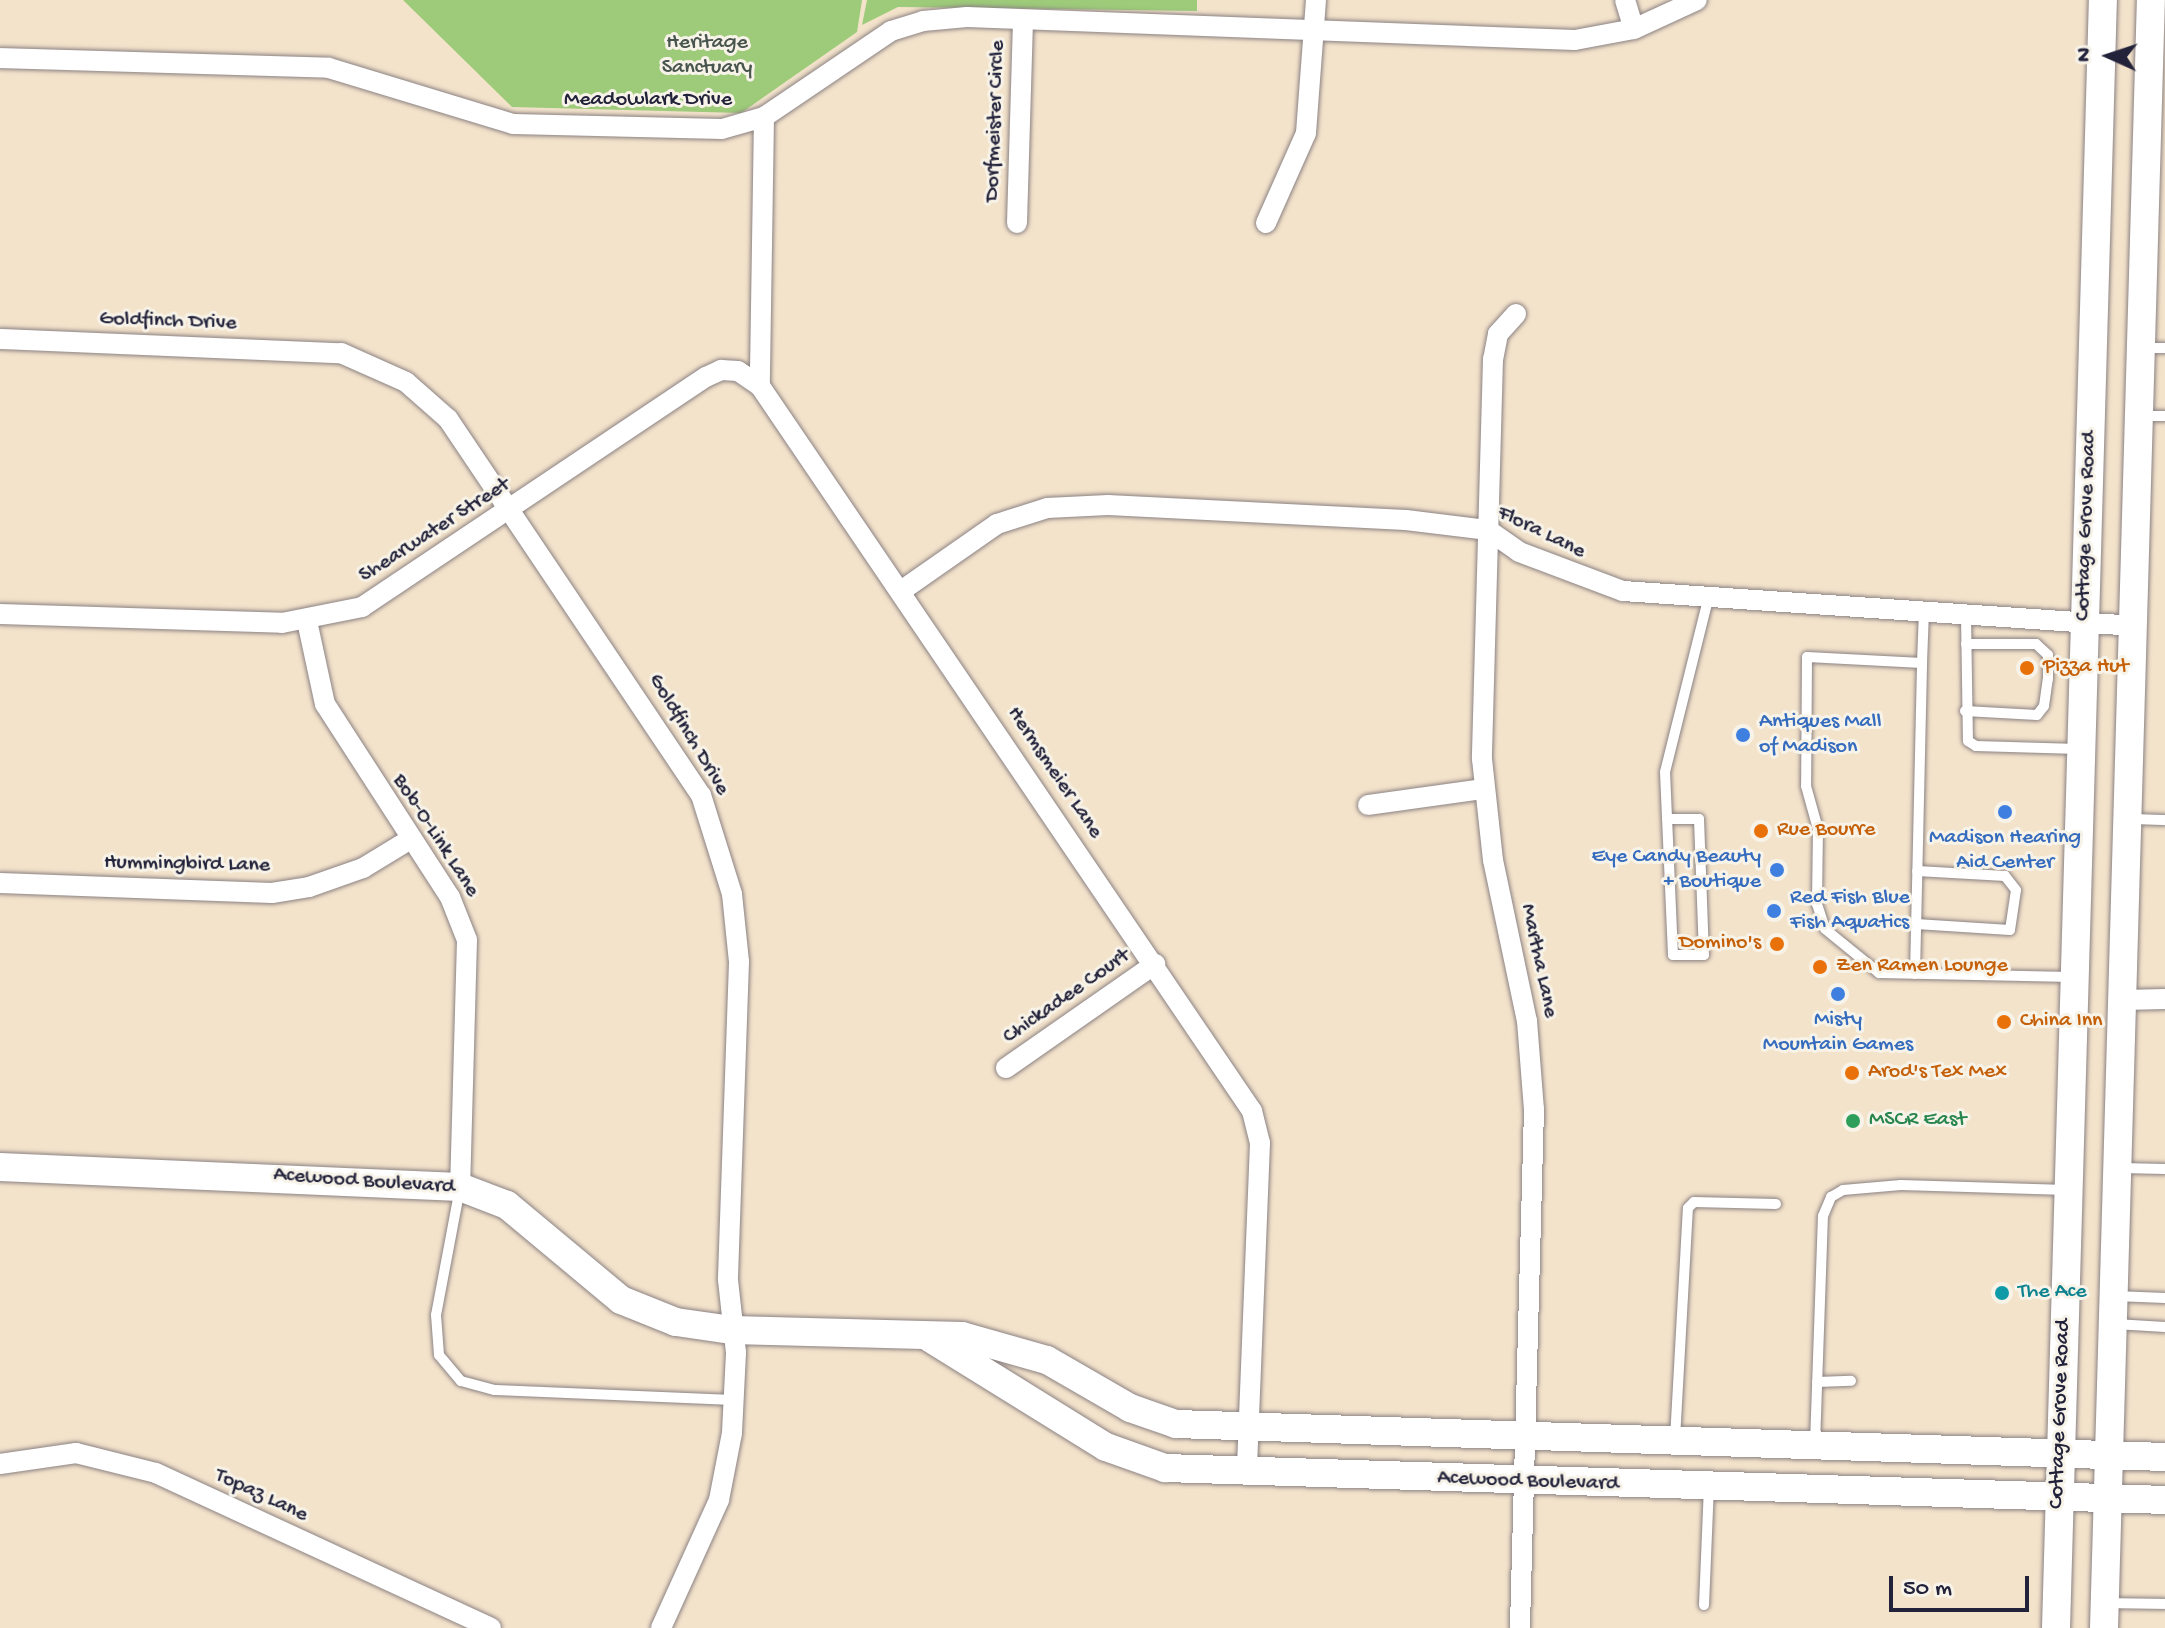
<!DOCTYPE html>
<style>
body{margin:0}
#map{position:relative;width:2165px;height:1628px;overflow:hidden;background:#f4e3cb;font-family:"Gochi Hand",sans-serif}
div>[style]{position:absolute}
.green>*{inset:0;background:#9dcb79}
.roads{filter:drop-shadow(0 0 2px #8b8283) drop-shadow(0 0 2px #8b8283)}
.lane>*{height:10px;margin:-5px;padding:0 5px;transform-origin:5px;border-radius:5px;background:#fff}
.street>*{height:20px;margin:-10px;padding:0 10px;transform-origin:10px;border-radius:10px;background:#fff}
.secondary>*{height:28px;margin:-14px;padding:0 14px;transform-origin:14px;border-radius:14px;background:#fff}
.dots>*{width:22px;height:22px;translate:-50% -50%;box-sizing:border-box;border:4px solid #f7f3e8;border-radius:50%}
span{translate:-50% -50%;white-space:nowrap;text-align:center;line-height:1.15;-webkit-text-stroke:6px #f7f3e8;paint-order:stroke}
.park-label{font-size:22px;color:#47554e}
.street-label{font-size:22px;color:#22223b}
.food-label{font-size:22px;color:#c56008}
.left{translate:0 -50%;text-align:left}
.right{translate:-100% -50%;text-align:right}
.shop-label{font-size:22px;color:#366cbe}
.leisure-label{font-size:22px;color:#27864d}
.culture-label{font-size:22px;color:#0d838f}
.north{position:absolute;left:2069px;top:16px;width:80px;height:80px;-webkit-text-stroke:6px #f7f3e8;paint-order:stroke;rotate:273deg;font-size:22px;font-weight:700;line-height:32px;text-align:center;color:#22223b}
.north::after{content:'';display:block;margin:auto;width:28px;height:36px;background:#22223b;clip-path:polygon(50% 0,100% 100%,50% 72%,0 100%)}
.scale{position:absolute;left:1889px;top:1576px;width:140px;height:36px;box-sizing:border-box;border:4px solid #22223b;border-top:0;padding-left:10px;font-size:24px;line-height:28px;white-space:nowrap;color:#22223b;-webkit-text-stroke:6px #f7f3e8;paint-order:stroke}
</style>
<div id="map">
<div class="green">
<div style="clip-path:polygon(403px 0,862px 0,857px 32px,741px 113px,512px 107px)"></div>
<div style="clip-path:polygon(867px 0,1197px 0,1197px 11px,898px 7px,862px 25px)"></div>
</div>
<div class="roads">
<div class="lane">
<div style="left:2144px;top:348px;width:21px"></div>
<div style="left:2142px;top:416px;width:23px"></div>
<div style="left:1924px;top:611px;width:52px;rotate:92.2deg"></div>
<div style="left:1922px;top:663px;width:115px;rotate:-177deg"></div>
<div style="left:1807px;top:657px;width:129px;rotate:90.4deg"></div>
<div style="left:1806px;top:786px;width:45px;rotate:74.4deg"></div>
<div style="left:1818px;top:829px;width:75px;rotate:90.8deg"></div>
<div style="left:1817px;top:904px;width:26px;rotate:72deg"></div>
<div style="left:1825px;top:929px;width:70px;rotate:39.2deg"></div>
<div style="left:1879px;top:973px;width:193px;rotate:1.2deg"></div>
<div style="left:1966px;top:616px;width:125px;rotate:89.1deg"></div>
<div style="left:1968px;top:741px;width:9px;rotate:32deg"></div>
<div style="left:1976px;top:746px;width:102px;rotate:1.7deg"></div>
<div style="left:1965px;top:711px;width:72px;rotate:3.2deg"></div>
<div style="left:2037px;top:715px;width:11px;rotate:-52deg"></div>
<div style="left:2044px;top:706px;width:27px;rotate:-82deg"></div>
<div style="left:2048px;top:679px;width:24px;rotate:-90deg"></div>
<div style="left:2048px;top:655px;width:16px;rotate:-137deg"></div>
<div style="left:2036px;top:644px;width:70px;rotate:180deg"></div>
<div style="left:1667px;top:819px;width:32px"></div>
<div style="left:1699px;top:819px;width:136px;rotate:87.9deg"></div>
<div style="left:1704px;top:955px;width:31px;rotate:180deg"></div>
<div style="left:1673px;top:955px;width:183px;rotate:-92.5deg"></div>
<div style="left:1665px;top:772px;width:181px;rotate:-76deg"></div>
<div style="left:2131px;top:819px;width:34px;rotate:2deg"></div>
<div style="left:1916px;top:924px;width:94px;rotate:3.7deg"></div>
<div style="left:2010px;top:930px;width:40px;rotate:-81.5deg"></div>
<div style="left:2016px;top:890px;width:18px;rotate:-128deg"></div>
<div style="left:2005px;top:876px;width:88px;rotate:-176.7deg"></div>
<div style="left:1915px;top:974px;width:311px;rotate:-88.7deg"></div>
<div style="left:2121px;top:1168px;width:44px;rotate:1.3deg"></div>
<div style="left:460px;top:1188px;width:129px;rotate:100.7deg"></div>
<div style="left:436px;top:1315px;width:40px;rotate:85.7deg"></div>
<div style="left:439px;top:1355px;width:34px;rotate:50deg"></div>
<div style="left:461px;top:1381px;width:35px;rotate:15deg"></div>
<div style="left:495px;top:1390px;width:239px;rotate:2.4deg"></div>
<div style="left:2115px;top:1296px;width:50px;rotate:2.3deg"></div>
<div style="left:2115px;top:1324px;width:50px;rotate:3.4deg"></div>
<div style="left:1817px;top:1382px;width:34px;rotate:-2deg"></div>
<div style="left:1675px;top:1439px;width:231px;rotate:-86.8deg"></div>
<div style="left:1688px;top:1208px;width:8px;rotate:-45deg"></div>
<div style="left:1694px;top:1202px;width:82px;rotate:1.4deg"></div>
<div style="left:1815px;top:1444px;width:228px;rotate:-88deg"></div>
<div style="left:1823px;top:1216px;width:21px;rotate:-67deg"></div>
<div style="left:1831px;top:1197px;width:14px;rotate:-30deg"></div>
<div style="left:1843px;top:1190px;width:58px;rotate:-4.9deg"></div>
<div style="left:1901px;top:1185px;width:166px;rotate:1.7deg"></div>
<div style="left:2107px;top:1603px;width:58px;rotate:1deg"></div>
<div style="left:1704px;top:1605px;width:117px;rotate:-87.6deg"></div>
</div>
<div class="street">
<div style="left:1625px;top:0;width:30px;rotate:73deg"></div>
<div style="left:0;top:58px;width:329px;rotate:1.7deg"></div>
<div style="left:329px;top:68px;width:192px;rotate:16.9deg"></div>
<div style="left:513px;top:124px;width:209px;rotate:1.4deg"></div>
<div style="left:722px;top:129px;width:44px;rotate:-15.9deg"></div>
<div style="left:764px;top:117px;width:153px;rotate:-34.1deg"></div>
<div style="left:891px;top:31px;width:34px;rotate:-17deg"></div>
<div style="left:923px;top:21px;width:44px;rotate:-5.2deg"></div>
<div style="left:967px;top:17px;width:608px;rotate:2.17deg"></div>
<div style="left:1575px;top:40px;width:60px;rotate:-10.6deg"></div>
<div style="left:1634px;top:29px;width:69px;rotate:-24.7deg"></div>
<div style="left:764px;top:117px;width:269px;rotate:90.9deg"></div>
<div style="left:760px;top:386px;width:876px;rotate:55.84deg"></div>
<div style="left:1252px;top:1111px;width:33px;rotate:76deg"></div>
<div style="left:1260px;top:1143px;width:329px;rotate:92.3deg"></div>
<div style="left:1017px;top:223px;width:203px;rotate:-88.3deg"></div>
<div style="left:1266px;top:223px;width:98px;rotate:-66deg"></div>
<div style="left:1306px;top:133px;width:133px;rotate:-85.7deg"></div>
<div style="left:1516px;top:314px;width:27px;rotate:132deg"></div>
<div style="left:1498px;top:334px;width:25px;rotate:101deg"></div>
<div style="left:1493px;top:359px;width:400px;rotate:91.6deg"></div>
<div style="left:1482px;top:759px;width:102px;rotate:83.8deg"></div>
<div style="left:1493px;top:860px;width:165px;rotate:78.1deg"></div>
<div style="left:1527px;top:1021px;width:88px;rotate:85.5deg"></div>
<div style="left:1534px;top:1109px;width:519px;rotate:91.55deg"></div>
<div style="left:0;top:339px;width:341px;rotate:2.4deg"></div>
<div style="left:341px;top:353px;width:71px;rotate:24deg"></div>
<div style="left:406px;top:382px;width:56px;rotate:41.4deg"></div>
<div style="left:448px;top:419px;width:453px;rotate:56.1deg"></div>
<div style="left:701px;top:795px;width:104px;rotate:72.6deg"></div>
<div style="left:732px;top:894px;width:68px;rotate:84.1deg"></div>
<div style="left:739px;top:962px;width:318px;rotate:92deg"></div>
<div style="left:728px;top:1280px;width:73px;rotate:83.7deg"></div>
<div style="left:736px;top:1353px;width:80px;rotate:92.9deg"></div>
<div style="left:732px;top:1433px;width:68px;rotate:101deg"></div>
<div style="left:719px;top:1500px;width:141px;rotate:114.4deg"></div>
<div style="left:901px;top:591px;width:117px;rotate:-34.9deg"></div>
<div style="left:997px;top:524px;width:52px;rotate:-17.7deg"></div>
<div style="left:1047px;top:508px;width:61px;rotate:-2.8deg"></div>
<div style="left:1108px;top:505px;width:298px;rotate:2.9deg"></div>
<div style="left:1406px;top:520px;width:83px;rotate:7deg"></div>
<div style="left:1488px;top:530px;width:38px;rotate:35deg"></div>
<div style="left:1519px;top:552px;width:111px;rotate:20.6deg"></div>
<div style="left:1623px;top:591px;width:513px;rotate:3.91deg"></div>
<div style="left:0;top:614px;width:282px;rotate:1.8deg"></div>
<div style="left:282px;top:623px;width:82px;rotate:-11.3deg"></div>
<div style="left:362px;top:607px;width:414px;rotate:-33.8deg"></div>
<div style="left:706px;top:377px;width:17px;rotate:-25deg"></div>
<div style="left:721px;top:370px;width:17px;rotate:3deg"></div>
<div style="left:738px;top:371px;width:27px;rotate:34deg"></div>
<div style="left:307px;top:621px;width:85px;rotate:77.8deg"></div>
<div style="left:325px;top:704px;width:230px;rotate:57.1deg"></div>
<div style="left:450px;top:897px;width:46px;rotate:68.4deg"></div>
<div style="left:467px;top:940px;width:247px;rotate:91.6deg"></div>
<div style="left:1368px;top:805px;width:116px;rotate:-7.9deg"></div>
<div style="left:0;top:883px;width:272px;rotate:2.1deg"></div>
<div style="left:272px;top:893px;width:37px;rotate:-9deg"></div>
<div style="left:309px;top:887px;width:57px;rotate:-19.4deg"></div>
<div style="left:363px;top:868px;width:54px;rotate:-31.3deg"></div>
<div style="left:2123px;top:1000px;width:42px;rotate:-1.4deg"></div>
<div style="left:1006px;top:1068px;width:182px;rotate:-34.9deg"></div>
<div style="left:0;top:1464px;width:77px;rotate:-8.2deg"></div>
<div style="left:76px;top:1453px;width:82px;rotate:14deg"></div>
<div style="left:156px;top:1473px;width:369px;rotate:24.8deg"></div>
</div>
<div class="secondary">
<div style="left:0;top:1167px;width:460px;rotate:2.5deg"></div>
<div style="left:460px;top:1187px;width:50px;rotate:21deg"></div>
<div style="left:507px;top:1205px;width:148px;rotate:39.8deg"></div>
<div style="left:621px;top:1300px;width:59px;rotate:21.8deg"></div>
<div style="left:676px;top:1322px;width:57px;rotate:8.1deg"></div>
<div style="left:732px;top:1330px;width:230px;rotate:1.5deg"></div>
<div style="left:962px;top:1336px;width:88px;rotate:15.8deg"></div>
<div style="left:1047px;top:1360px;width:96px;rotate:30deg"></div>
<div style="left:1130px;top:1408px;width:49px;rotate:19.2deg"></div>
<div style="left:1176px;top:1424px;width:990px;rotate:1.91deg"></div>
<div style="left:930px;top:1338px;width:207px;rotate:31.8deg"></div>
<div style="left:1106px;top:1447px;width:63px;rotate:19.6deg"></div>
<div style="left:1165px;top:1468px;width:1001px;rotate:1.83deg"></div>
<div style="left:2056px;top:1628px;width:1629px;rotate:-88.35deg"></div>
<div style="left:2104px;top:1628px;width:1629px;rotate:-88.35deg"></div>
</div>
</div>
<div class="dots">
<div style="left:2027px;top:668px;background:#e8710a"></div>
<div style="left:1743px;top:735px;background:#3f7fe0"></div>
<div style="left:2005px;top:812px;background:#3f7fe0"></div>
<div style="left:1761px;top:831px;background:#e8710a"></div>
<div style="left:1777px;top:870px;background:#3f7fe0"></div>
<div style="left:1774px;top:911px;background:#3f7fe0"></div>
<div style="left:1777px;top:944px;background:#e8710a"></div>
<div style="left:1820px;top:967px;background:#e8710a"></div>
<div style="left:1838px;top:994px;background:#3f7fe0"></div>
<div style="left:2004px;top:1022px;background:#e8710a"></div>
<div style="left:1852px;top:1073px;background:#e8710a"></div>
<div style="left:1853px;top:1121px;background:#2e9e5b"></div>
<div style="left:2002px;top:1293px;background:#0f9aa8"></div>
</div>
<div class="park-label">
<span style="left:707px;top:56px">Heritage<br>Sanctuary</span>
</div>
<div class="street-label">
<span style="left:648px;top:101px">Meadowlark Drive</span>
<span style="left:996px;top:121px;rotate:-88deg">Dorfmeister Circle</span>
<span style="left:168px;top:322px;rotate:2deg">Goldfinch Drive</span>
<span style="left:2087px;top:526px;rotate:-88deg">Cottage Grove Road</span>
<span style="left:435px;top:531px;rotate:-33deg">Shearwater Street</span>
<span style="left:1541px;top:533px;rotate:26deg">Flora Lane</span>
<span style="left:688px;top:735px;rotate:59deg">Goldfinch Drive</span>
<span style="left:1054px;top:773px;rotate:56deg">Hermsmeier Lane</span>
<span style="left:435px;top:836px;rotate:57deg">Bob-O-Link Lane</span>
<span style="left:187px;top:865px;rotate:1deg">Hummingbird Lane</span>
<span style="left:1538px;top:961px;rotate:78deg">Martha Lane</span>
<span style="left:1067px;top:997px;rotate:-35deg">Chickadee Court</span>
<span style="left:364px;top:1182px;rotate:4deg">Acewood Boulevard</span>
<span style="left:2061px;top:1414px;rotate:-88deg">Cottage Grove Road</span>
<span style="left:1528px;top:1482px;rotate:2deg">Acewood Boulevard</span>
<span style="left:261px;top:1496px;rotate:25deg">Topaz Lane</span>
</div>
<div class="food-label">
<span class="left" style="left:2043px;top:668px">Pizza Hut</span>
<span class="left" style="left:1777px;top:831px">Rue Bourre</span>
<span class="right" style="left:1761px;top:944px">Domino's</span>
<span class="left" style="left:1836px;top:967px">Zen Ramen Lounge</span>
<span class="left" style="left:2020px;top:1022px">China Inn</span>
<span class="left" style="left:1868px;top:1073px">Arod's Tex Mex</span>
</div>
<div class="shop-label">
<span class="left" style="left:1759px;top:735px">Antiques Mall<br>of Madison</span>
<span style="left:2005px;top:851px">Madison Hearing<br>Aid Center</span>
<span class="right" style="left:1761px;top:870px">Eye Candy Beauty<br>+ Boutique</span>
<span class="left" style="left:1790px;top:911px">Red Fish Blue<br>Fish Aquatics</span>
<span style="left:1838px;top:1033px">Misty<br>Mountain Games</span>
</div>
<div class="leisure-label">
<span class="left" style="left:1869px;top:1121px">MSCR East</span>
</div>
<div class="culture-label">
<span class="left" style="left:2018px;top:1293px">The Ace</span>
</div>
<div class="north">N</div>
<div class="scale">50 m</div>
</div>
